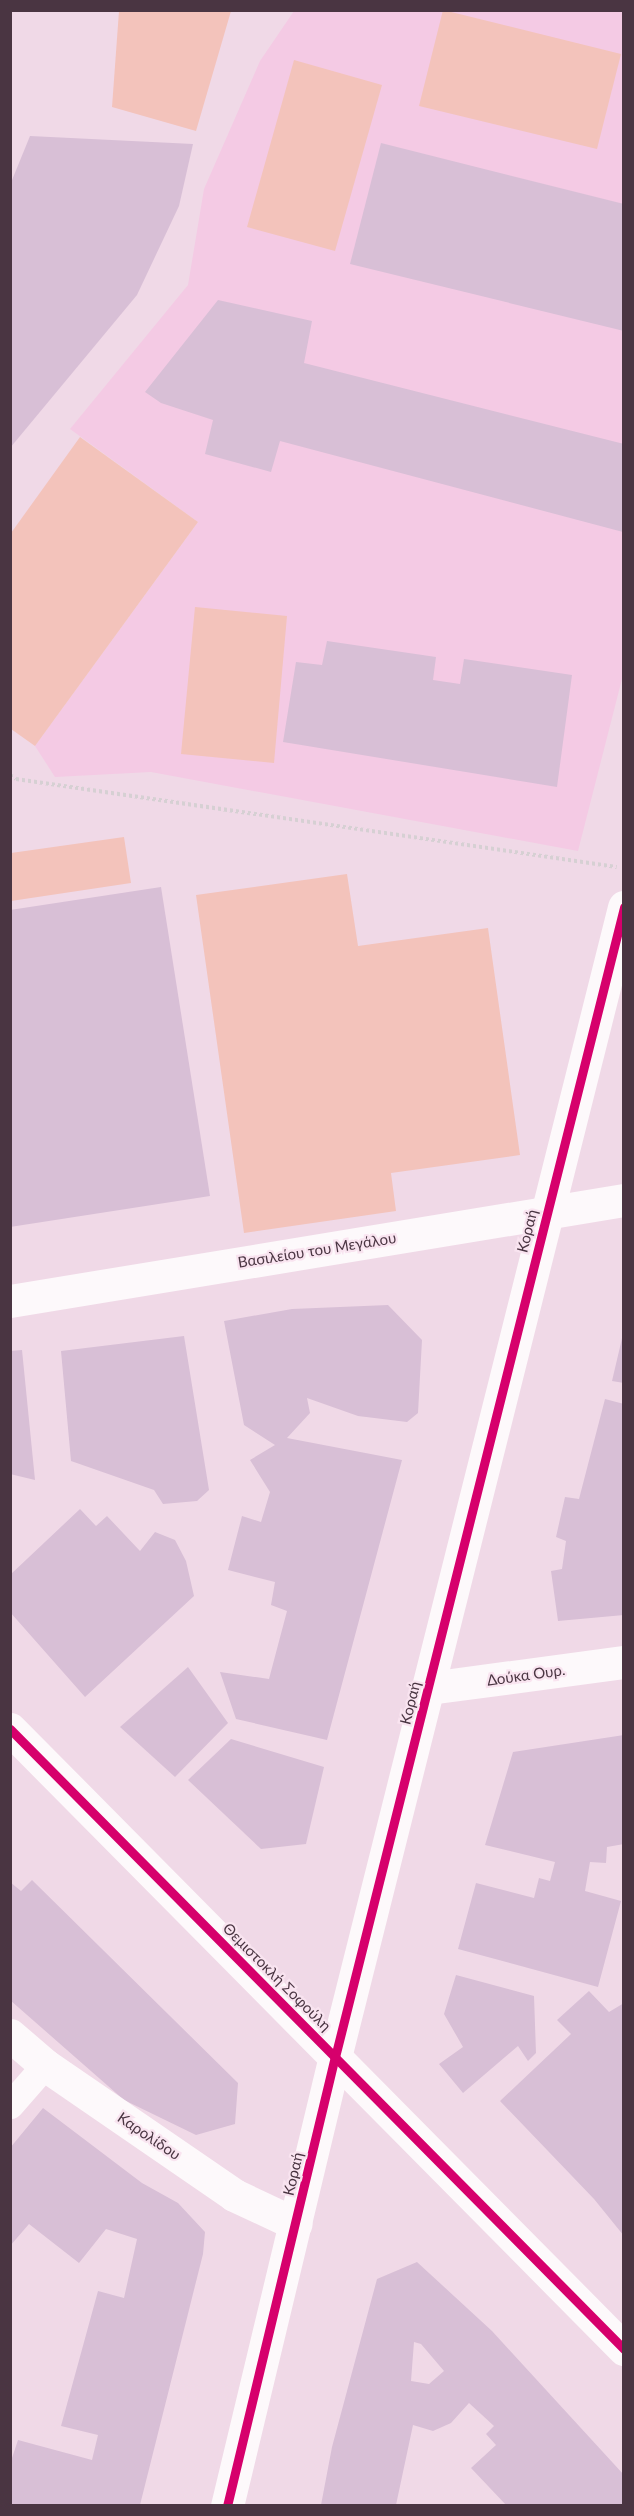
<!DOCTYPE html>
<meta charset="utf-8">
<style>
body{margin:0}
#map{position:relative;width:634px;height:2516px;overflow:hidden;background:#f0d9e7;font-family:Lato,sans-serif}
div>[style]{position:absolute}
.built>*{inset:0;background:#f4cae4}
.green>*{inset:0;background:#f3c3bb}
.building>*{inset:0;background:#d8bfd6}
.path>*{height:4px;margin-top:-2px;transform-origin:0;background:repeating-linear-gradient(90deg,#d6d0d3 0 3px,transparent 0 6px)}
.service>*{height:27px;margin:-13.5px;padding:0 13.5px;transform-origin:13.5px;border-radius:13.5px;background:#fdf9fb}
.minor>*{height:33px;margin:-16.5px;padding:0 16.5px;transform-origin:16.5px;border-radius:16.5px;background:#fdf9fb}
.cycleway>*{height:9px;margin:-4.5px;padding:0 4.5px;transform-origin:4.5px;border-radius:4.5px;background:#d6006c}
span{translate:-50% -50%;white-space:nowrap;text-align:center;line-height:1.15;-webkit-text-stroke:4.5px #f9e4f0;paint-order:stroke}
.street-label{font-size:15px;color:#4a3542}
.frame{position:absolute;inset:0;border:12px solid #4a3542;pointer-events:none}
</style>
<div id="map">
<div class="built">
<div style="clip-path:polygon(294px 11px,623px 11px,623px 675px,578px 851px,151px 772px,55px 777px,35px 746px,198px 522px,70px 429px,188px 285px,204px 189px,260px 61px)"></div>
</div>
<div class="green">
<div style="clip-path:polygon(443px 10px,621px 54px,597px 149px,419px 106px)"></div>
<div style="clip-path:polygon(119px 11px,231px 11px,196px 131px,112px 107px)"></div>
<div style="clip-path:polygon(294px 60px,382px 85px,335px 251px,247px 227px)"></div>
<div style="clip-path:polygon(80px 437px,198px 522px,35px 746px,11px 729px,11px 533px)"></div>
<div style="clip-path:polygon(195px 607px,287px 616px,274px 763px,181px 754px)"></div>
<div style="clip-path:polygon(124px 837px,131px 883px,11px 901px,11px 853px)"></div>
<div style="clip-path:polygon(347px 874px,358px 946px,488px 928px,520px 1155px,391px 1173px,396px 1211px,244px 1233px,196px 895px)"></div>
</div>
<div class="building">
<div style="clip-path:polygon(30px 136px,193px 144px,179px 206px,137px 295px,10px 448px,10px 185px)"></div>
<div style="clip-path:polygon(381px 143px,624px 204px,624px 331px,350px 264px)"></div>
<div style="clip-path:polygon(218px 300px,312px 321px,304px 363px,624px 444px,623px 532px,280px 441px,271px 472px,205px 454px,213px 420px,161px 403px,145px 392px)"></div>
<div style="clip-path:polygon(327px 641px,436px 657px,433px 680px,460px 684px,464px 659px,572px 675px,557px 787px,283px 742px,296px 662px,322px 665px)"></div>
<div style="clip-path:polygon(161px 887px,210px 1196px,10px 1227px,10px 910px)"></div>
<div style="clip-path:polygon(388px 1305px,422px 1340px,418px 1413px,407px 1422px,358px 1416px,307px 1398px,310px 1413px,287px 1438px,402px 1460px,327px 1740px,236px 1719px,220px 1672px,269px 1679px,287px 1611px,271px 1605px,275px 1582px,228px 1570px,242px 1516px,261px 1522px,270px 1492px,250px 1460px,275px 1445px,244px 1425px,224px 1321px,292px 1309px)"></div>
<div style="clip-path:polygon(623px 1334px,624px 1334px,624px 1383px,612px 1381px)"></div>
<div style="clip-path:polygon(184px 1336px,209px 1490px,197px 1501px,163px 1504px,154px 1490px,71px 1461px,61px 1351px)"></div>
<div style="clip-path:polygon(22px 1350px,35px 1480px,10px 1474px,10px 1351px)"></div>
<div style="clip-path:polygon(605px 1399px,624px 1404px,624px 1615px,558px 1621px,551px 1571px,562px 1569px,566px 1541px,556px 1537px,565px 1497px,579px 1499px)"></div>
<div style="clip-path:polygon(80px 1509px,96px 1526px,107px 1516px,140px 1551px,155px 1532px,175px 1540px,186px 1561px,194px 1596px,85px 1697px,10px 1612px,10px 1575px)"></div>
<div style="clip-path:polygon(188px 1667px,228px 1723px,175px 1777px,120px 1727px)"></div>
<div style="clip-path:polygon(624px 1735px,624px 1844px,607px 1847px,606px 1863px,590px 1862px,585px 1891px,621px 1901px,598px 1987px,458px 1949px,476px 1883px,534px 1898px,539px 1878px,550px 1881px,555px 1862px,485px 1845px,513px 1752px)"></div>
<div style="clip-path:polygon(231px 1739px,324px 1767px,306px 1844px,261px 1849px,188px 1780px)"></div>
<div style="clip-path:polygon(32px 1880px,238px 2083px,235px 2124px,196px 2135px,124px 2100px,10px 2000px,10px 1882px,21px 1891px)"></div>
<div style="clip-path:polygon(456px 1975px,534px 1996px,536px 2053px,528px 2061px,518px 2046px,463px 2093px,439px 2064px,463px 2047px,444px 2014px)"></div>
<div style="clip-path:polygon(589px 1991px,609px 2012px,624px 2003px,624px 2236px,594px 2199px,500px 2101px,571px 2034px,557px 2020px)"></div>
<div style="clip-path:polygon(43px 2108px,142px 2183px,178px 2203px,205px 2232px,203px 2254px,140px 2505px,10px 2505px,10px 2464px,18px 2440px,92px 2460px,98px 2435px,61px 2426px,98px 2291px,124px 2298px,137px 2239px,106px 2229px,79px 2263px,29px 2224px,10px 2246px,10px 2148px)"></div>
<div style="clip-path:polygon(evenodd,417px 2262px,492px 2331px,624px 2475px,624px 2505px,506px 2505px,471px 2468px,496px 2445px,486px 2434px,494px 2426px,469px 2403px,451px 2423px,433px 2431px,413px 2425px,396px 2505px,321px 2505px,332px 2447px,377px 2279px,417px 2262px,414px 2342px,421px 2344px,444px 2371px,429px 2384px,411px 2381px,414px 2342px)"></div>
</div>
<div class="path">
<div style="left:10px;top:775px;width:7px;rotate:34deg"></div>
<div style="left:16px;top:779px;width:607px;rotate:8.33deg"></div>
</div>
<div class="service">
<div style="left:10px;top:2105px;width:53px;rotate:-48.8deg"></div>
</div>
<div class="minor">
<div style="left:10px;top:1301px;width:622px;rotate:-9.34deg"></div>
<div style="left:429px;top:1688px;width:197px;rotate:-7.6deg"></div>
<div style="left:10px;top:1729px;width:873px;rotate:45.28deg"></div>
<div style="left:10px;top:2035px;width:46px;rotate:40.6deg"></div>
<div style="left:45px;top:2065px;width:229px;rotate:34.5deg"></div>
<div style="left:234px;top:2195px;width:68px;rotate:25.1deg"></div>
<div style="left:227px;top:2506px;width:462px;rotate:-76.5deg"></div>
<div style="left:335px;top:2057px;width:1186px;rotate:-75.89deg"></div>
</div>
<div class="cycleway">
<div style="left:10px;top:1729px;width:873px;rotate:45.28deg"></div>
<div style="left:227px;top:2506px;width:462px;rotate:-76.5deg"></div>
<div style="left:335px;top:2057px;width:1186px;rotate:-75.89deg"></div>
</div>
<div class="street-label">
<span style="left:527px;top:1231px;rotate:-76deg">Κοραή</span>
<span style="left:317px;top:1250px;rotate:-9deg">Βασιλείου του Μεγάλου</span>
<span style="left:526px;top:1675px;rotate:-8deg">Δούκα Ουρ.</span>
<span style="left:410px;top:1703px;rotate:-76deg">Κοραή</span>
<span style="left:277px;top:1977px;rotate:45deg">Θεμιστοκλή Σοφούλη</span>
<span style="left:149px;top:2136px;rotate:34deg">Καρολίδου</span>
<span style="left:293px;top:2174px;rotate:-77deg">Κοραή</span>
</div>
<div class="frame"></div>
</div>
